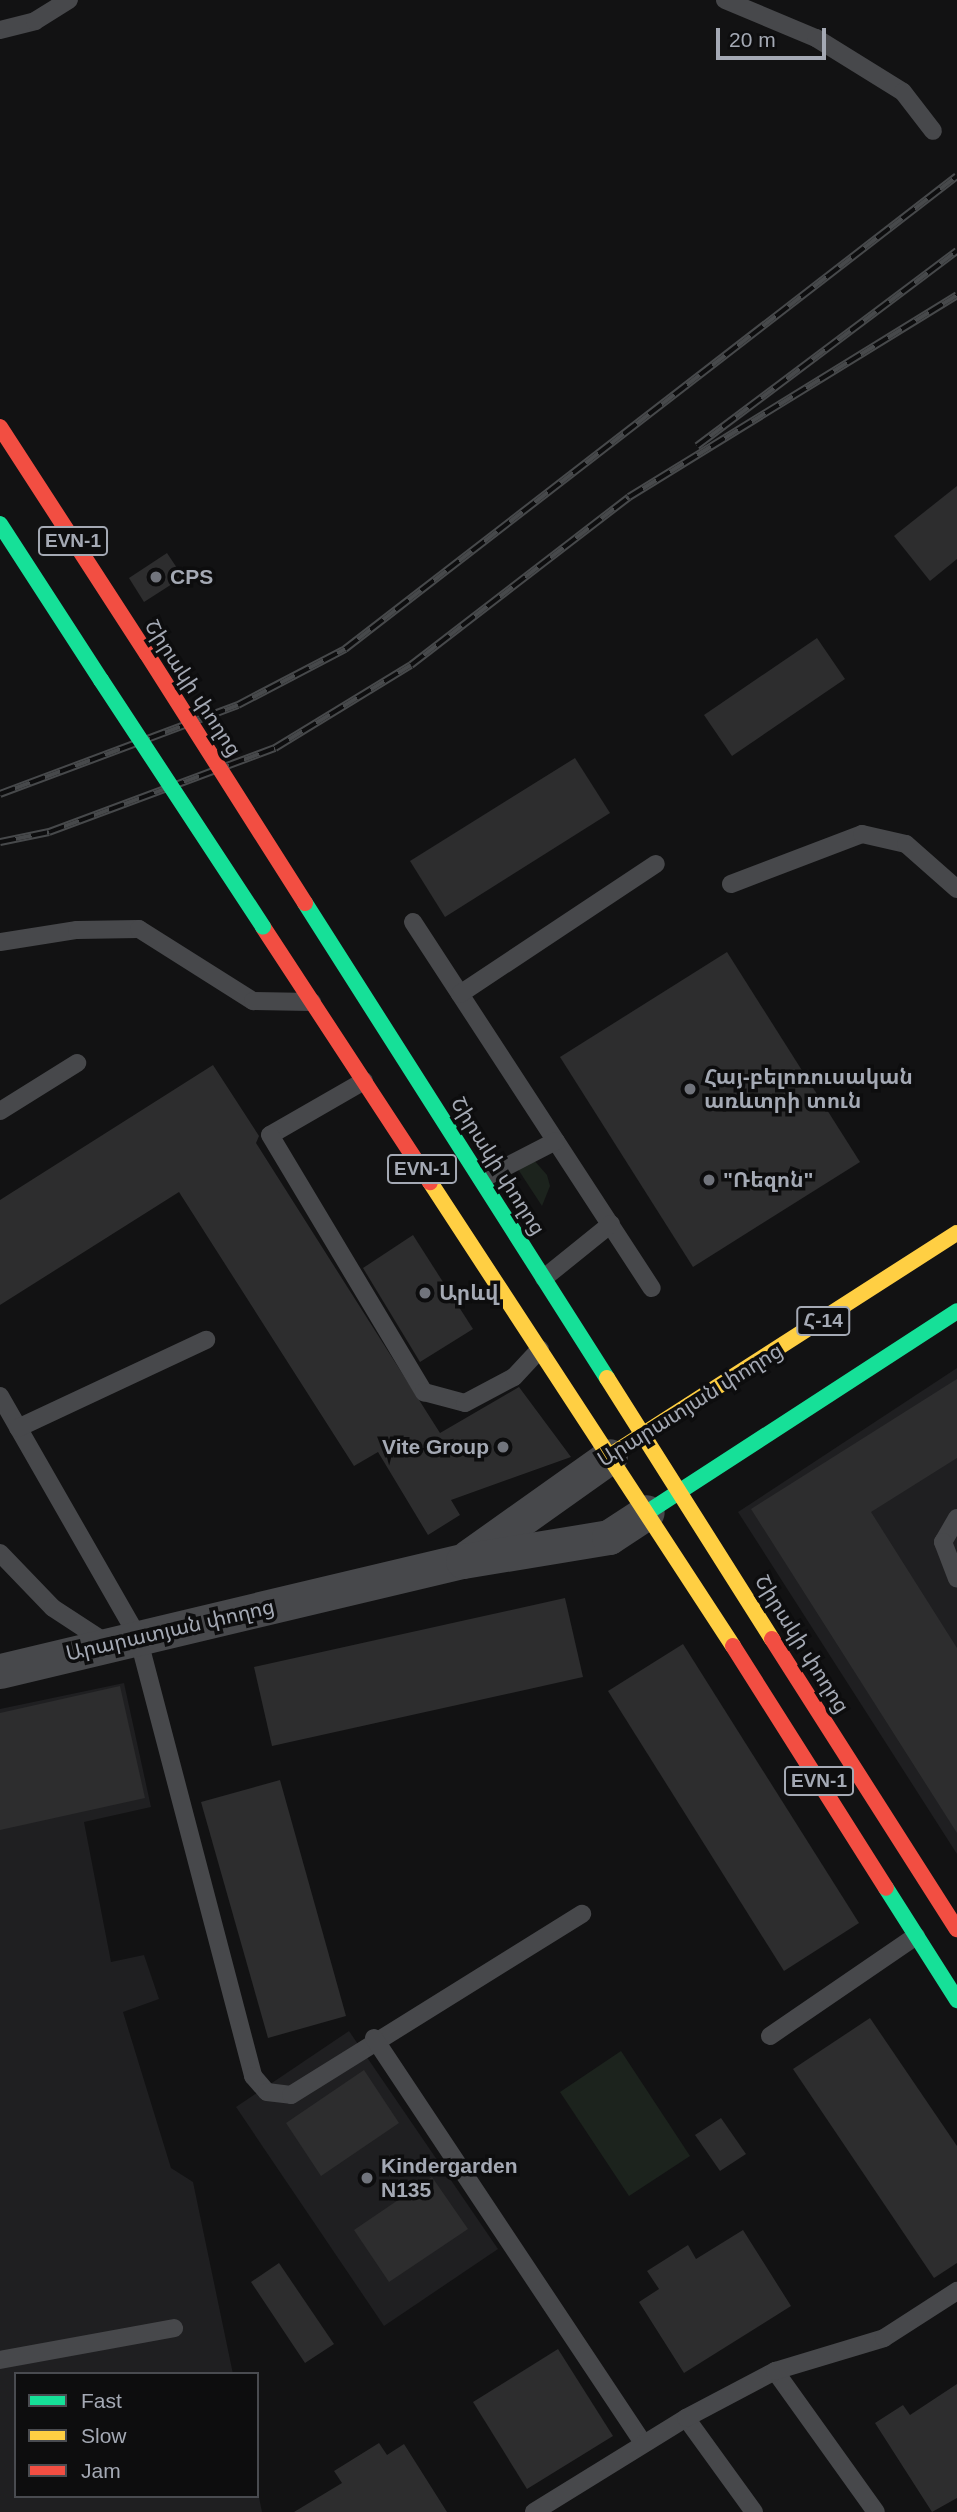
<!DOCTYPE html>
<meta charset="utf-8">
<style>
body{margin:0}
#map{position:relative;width:957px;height:2512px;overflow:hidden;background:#121213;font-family:Helvetica,"Noto Sans Armenian",sans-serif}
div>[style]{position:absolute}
.built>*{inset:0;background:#1f1f21}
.green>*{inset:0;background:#1c231d}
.building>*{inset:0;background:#2d2d2e}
.lane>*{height:18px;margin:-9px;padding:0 9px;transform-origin:9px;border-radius:9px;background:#47484b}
.street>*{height:35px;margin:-17.5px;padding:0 17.5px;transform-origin:17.5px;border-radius:17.5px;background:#47484b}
.fast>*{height:16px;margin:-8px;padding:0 8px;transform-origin:8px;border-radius:8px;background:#16e098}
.slow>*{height:16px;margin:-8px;padding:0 8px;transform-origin:8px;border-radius:8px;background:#ffcf43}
.jam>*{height:16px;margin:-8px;padding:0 8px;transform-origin:8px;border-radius:8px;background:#f24e42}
.rail>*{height:8px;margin-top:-4px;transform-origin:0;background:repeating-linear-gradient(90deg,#0d0d0e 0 16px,#47494b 0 32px);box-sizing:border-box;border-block:2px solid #47494b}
.fast-bridge>*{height:16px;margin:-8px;padding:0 8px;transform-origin:8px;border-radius:8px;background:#16e098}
.jam-bridge>*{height:16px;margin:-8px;padding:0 8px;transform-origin:8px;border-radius:8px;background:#f24e42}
.dots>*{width:19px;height:19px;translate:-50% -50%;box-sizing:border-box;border:4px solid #0d0d0e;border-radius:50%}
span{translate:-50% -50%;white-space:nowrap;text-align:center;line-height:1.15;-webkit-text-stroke:7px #0d0d0e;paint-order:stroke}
.shield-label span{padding:2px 5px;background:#0d0d0e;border:2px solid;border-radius:5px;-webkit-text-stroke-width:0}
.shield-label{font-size:19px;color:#a4a9b4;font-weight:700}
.poi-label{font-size:21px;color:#a4a9b4;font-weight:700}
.left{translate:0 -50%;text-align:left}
.right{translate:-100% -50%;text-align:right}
.street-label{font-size:21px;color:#a4a9b4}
.legend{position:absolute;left:14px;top:2372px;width:245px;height:126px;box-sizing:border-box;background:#0d0d0e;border:2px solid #494b50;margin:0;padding:9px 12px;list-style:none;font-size:21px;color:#a4a9b4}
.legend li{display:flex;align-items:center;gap:14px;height:35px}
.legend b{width:35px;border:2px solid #494b50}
.scale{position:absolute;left:716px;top:28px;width:110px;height:32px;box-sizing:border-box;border:4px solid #a4a9b4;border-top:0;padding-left:9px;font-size:21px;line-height:24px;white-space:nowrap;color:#a4a9b4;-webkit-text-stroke:5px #0d0d0e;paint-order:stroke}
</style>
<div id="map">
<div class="built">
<div style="clip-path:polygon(957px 1368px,957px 1854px,738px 1512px)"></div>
<div style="clip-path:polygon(124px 1683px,151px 1807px,84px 1822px,111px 1962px,144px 1955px,159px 1999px,123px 2012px,171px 2168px,193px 2182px,233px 2374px,16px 2374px,16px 2496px,257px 2496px,257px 2487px,262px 2512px,0 2512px,0 1709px)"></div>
<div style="clip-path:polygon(349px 2031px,498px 2249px,384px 2326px,236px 2107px)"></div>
</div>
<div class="green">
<div style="clip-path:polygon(510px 1157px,532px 1158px,547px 1175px,550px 1186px,542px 1206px)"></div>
<div style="clip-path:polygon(621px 2051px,690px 2156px,629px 2196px,560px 2092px)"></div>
</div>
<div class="building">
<div style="clip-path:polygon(957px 486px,957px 559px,930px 581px,894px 536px)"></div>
<div style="clip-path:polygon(167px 553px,183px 577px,144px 602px,129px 578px)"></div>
<div style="clip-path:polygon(817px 638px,845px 679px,732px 756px,704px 715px)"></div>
<div style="clip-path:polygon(575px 758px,610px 813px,445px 917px,410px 861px)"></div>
<div style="clip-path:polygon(727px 952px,860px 1162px,693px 1267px,560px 1057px)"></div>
<div style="clip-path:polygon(213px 1065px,259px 1136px,256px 1143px,440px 1433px,519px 1387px,571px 1457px,451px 1500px,460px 1515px,428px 1535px,378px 1452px,354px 1466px,179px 1192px,0 1305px,0 1200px)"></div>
<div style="clip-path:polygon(413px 1235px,473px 1329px,420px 1362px,363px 1268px)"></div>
<div style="clip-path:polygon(957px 1379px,957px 1458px,871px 1512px,957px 1648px,957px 1833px,751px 1509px)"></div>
<div style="clip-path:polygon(565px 1598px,583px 1677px,272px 1746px,254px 1667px)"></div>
<div style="clip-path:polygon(683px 1644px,859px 1923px,784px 1971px,608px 1691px)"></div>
<div style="clip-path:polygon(120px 1686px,145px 1798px,0 1830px,0 1713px)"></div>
<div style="clip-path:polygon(280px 1780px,346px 2016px,268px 2038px,201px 1802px)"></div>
<div style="clip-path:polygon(870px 2018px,957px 2146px,957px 2263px,934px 2278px,793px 2069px)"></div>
<div style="clip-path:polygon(364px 2070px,399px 2123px,321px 2176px,286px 2123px)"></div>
<div style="clip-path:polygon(721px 2118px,746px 2154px,720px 2171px,695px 2135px)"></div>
<div style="clip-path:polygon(432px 2177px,468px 2229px,389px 2282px,354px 2230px)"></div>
<div style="clip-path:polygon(743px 2230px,791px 2306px,684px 2373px,639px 2302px,659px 2289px,647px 2271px,688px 2245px,696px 2259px)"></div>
<div style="clip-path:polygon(279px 2263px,334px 2344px,305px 2363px,251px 2282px)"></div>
<div style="clip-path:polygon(558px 2349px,613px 2436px,527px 2489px,473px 2402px)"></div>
<div style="clip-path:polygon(957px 2384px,957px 2498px,932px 2512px,875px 2423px,903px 2405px,910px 2415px)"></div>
<div style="clip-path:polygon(379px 2443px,387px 2455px,404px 2444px,447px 2512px,294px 2512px,342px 2483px,334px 2471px)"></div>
</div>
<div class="lane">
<div style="left:725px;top:0;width:99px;rotate:22.7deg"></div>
<div style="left:816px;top:38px;width:102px;rotate:31.8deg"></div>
<div style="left:903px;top:92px;width:49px;rotate:52.4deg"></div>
<div style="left:0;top:30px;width:36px;rotate:-14deg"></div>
<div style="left:35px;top:21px;width:40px;rotate:-32deg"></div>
<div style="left:731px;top:884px;width:140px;rotate:-20.9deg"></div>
<div style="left:862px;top:834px;width:45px;rotate:12.8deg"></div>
<div style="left:906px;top:844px;width:68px;rotate:41.4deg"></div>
<div style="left:413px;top:922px;width:437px;rotate:56.9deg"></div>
<div style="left:0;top:942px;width:78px;rotate:-8.9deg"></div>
<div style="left:77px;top:930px;width:62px;rotate:-0.9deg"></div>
<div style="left:139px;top:929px;width:135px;rotate:32.3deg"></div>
<div style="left:253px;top:1001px;width:59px;rotate:1deg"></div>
<div style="left:460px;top:994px;width:235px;rotate:-33.6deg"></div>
<div style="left:364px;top:1081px;width:108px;rotate:150.1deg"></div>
<div style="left:270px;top:1135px;width:300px;rotate:59.1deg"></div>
<div style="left:424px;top:1392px;width:42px;rotate:15deg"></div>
<div style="left:465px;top:1403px;width:55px;rotate:-28deg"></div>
<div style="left:514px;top:1377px;width:38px;rotate:-47deg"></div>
<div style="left:0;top:1111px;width:91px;rotate:-31.9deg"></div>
<div style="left:482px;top:1179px;width:83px;rotate:-27.2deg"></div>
<div style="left:544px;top:1278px;width:86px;rotate:-38.9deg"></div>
<div style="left:0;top:1396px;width:278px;rotate:60.2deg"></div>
<div style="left:138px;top:1637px;width:454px;rotate:75.3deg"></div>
<div style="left:253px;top:2076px;width:21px;rotate:49deg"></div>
<div style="left:267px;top:2092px;width:24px;rotate:7deg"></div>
<div style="left:291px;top:2095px;width:343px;rotate:-31.9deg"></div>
<div style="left:18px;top:1428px;width:208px;rotate:-25.1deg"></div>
<div style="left:957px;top:1518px;width:28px;rotate:120deg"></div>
<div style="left:943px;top:1542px;width:39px;rotate:69deg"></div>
<div style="left:0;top:1553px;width:76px;rotate:46.1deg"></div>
<div style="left:53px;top:1608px;width:66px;rotate:33.2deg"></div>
<div style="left:770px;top:2036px;width:177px;rotate:-34.4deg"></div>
<div style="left:374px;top:2038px;width:484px;rotate:56.4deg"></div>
<div style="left:0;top:2360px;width:177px;rotate:-10.4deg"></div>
<div style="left:775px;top:2371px;width:173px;rotate:54.4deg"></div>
<div style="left:686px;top:2418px;width:116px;rotate:54.1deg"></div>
<div style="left:534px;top:2512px;width:179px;rotate:-31.7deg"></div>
<div style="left:686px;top:2418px;width:101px;rotate:-27.8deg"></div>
<div style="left:775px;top:2371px;width:114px;rotate:-16.8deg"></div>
<div style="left:884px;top:2338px;width:87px;rotate:-32.8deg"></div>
</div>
<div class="street">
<div style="left:468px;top:1557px;width:174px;rotate:-35.4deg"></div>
<div style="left:0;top:1671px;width:476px;rotate:-13.4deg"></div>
<div style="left:463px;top:1561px;width:148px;rotate:-9.3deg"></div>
<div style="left:609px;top:1537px;width:45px;rotate:-33.3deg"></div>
</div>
<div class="fast">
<div style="left:0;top:524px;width:186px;rotate:57.1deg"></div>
<div style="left:305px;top:903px;width:563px;rotate:57.55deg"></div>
<div style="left:651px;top:1510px;width:365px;rotate:-33deg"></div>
<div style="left:886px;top:1888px;width:133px;rotate:57.6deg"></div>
</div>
<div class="slow">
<div style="left:430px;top:1182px;width:554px;rotate:56.85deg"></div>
<div style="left:607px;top:1378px;width:309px;rotate:57.7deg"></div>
<div style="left:614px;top:1453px;width:407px;rotate:-32.7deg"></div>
</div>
<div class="jam">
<div style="left:0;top:427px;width:270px;rotate:57.1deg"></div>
<div style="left:263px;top:927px;width:305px;rotate:56.8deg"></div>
<div style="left:772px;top:1639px;width:344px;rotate:57.5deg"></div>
<div style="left:733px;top:1646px;width:286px;rotate:57.7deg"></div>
</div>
<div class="rail">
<div style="left:697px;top:446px;width:325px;rotate:-36.9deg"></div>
<div style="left:0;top:794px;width:254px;rotate:-20.5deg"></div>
<div style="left:238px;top:705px;width:121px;rotate:-27.6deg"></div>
<div style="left:345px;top:649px;width:773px;rotate:-37.7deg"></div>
<div style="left:0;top:842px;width:50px;rotate:-11.5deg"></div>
<div style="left:49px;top:832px;width:241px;rotate:-20.4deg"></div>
<div style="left:275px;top:748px;width:159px;rotate:-31.4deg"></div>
<div style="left:411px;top:665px;width:275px;rotate:-37.6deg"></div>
<div style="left:629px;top:497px;width:385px;rotate:-31.6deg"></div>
</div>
<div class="fast-bridge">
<div style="left:101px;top:680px;width:295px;rotate:56.7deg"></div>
</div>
<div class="jam-bridge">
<div style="left:147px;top:654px;width:295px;rotate:57.6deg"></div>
</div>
<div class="dots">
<div style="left:156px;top:577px;background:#71747c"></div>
<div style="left:690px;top:1089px;background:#71747c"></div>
<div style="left:709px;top:1180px;background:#71747c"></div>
<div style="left:425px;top:1293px;background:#71747c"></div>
<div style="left:503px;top:1447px;background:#71747c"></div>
<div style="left:367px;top:2178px;background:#71747c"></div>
</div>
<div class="shield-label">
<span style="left:73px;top:541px">EVN-1</span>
<span style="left:422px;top:1169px">EVN-1</span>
<span style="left:823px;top:1321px">Հ-14</span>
<span style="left:819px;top:1781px">EVN-1</span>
</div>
<div class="poi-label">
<span class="left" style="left:170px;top:577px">CPS</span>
<span class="left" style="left:704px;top:1089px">Հայ-բելոռուսական<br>առևտրի տուն</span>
<span class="left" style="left:723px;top:1180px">"Ռեզոն"</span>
<span class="left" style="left:439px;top:1293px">Արևվ</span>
<span class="right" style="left:489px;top:1447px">Vite Group</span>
<span class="left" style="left:381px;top:2178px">Kindergarden<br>N135</span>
</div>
<div class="street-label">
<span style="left:193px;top:688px;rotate:57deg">Շիրակի փողոց</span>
<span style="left:498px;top:1166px;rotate:58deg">Շիրակի փողոց</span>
<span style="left:690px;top:1405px;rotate:-32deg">Արարատյան փողոց</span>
<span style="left:170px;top:1630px;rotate:-13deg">Արարատյան փողոց</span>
<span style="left:802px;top:1644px;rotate:58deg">Շիրակի փողոց</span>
</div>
<ul class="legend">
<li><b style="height:9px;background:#16e098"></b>Fast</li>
<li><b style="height:9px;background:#ffcf43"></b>Slow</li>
<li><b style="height:9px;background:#f24e42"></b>Jam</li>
</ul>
<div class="scale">20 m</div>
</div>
